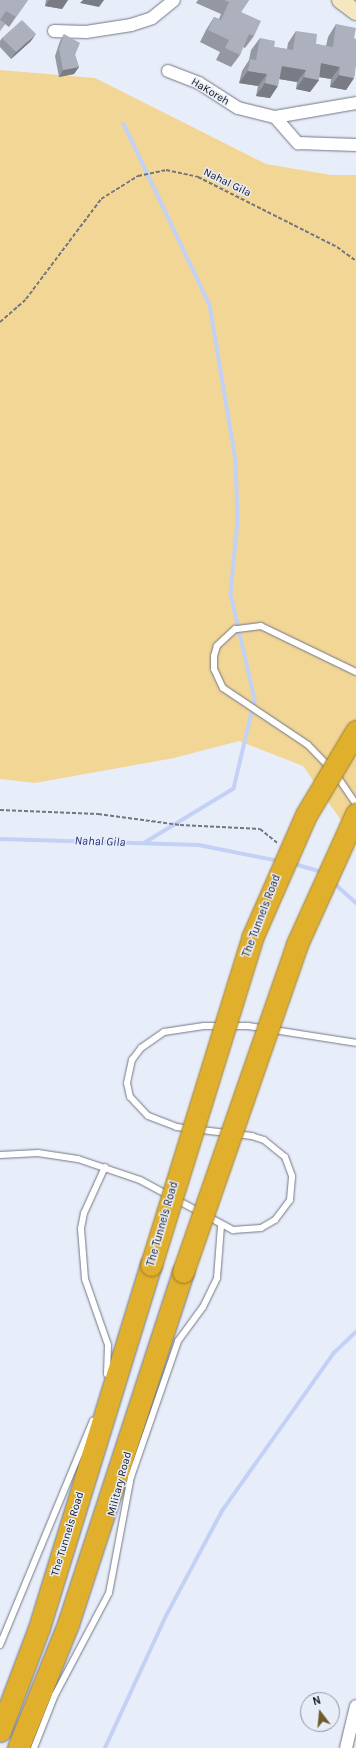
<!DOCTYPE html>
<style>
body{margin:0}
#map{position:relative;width:356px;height:1748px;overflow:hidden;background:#e8edfa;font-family:Karla,sans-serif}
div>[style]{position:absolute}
.green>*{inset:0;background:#f2d696}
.stream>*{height:3.5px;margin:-1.75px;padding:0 1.75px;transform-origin:1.75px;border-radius:1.75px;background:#c4d1f6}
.path>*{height:2px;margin-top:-1px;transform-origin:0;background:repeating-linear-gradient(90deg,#73767e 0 4px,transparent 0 6px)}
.roads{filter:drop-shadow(0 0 1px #737783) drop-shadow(0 0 1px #737783)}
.lane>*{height:6px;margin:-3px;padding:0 3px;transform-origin:3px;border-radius:3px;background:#fff}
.street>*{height:12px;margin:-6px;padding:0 6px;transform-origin:6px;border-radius:6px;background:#fff}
.secondary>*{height:16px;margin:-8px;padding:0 8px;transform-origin:8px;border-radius:8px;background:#f6e7c0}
.highway>*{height:21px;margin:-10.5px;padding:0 10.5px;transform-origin:10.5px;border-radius:10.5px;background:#e0b02c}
.bridges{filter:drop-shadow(0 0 1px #987925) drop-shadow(0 0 1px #987925)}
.highway-bridge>*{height:21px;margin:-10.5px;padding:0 10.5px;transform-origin:10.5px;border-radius:10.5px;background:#e0b02c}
.wall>*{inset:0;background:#9598a3}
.shaded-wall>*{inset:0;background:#797c85}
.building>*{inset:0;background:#adb1be}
span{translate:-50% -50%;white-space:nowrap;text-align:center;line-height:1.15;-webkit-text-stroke:3px #e8edfa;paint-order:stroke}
.street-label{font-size:11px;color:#121318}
.water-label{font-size:12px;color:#213074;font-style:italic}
.north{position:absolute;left:300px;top:1692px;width:40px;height:40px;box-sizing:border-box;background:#e8edfa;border:1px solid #9296a0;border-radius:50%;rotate:344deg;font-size:11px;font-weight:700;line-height:16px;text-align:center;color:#121318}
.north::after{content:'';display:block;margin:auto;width:14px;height:18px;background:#705c2b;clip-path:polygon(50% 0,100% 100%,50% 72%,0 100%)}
</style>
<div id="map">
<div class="green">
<div style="clip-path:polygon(0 70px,95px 78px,266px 164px,331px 175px,356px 175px,356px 805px,345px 826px,303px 766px,239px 741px,174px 758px,35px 783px,0 779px)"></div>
</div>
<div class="stream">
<div style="left:124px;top:124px;width:200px;rotate:64.6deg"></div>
<div style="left:210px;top:305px;width:157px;rotate:80.5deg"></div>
<div style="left:236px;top:460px;width:61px;rotate:88.1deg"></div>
<div style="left:238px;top:521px;width:73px;rotate:95.5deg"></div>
<div style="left:231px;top:594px;width:109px;rotate:77.2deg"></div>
<div style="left:255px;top:700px;width:91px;rotate:103.3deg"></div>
<div style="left:234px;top:789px;width:104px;rotate:148.8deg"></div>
<div style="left:0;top:839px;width:199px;rotate:1.7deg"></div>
<div style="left:199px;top:845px;width:82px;rotate:11.3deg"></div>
<div style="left:291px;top:863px;width:33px;rotate:16deg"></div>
<div style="left:333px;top:882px;width:31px;rotate:42deg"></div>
<div style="left:105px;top:1748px;width:145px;rotate:-65.2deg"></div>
<div style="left:166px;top:1616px;width:119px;rotate:-61.9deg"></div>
<div style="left:222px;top:1511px;width:194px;rotate:-54.7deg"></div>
<div style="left:334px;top:1353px;width:30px;rotate:-44deg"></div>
</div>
<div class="path">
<div style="left:0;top:322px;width:35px;rotate:-41deg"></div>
<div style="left:26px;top:299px;width:125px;rotate:-53.1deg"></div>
<div style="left:101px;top:199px;width:44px;rotate:-31.9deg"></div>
<div style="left:138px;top:176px;width:29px;rotate:-12deg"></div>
<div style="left:166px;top:170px;width:33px;rotate:12deg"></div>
<div style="left:198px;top:177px;width:156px;rotate:26.7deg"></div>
<div style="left:337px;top:247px;width:24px;rotate:36deg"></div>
<div style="left:0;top:810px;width:98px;rotate:2.3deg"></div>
<div style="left:98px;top:814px;width:83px;rotate:7.6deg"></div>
<div style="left:180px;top:825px;width:80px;rotate:2.9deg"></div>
<div style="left:260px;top:829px;width:22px;rotate:39deg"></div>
</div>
<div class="roads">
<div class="lane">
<div style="left:356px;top:672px;width:106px;rotate:-154.2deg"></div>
<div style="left:261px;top:626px;width:26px;rotate:173deg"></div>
<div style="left:235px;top:629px;width:25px;rotate:137deg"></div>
<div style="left:217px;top:646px;width:10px;rotate:107deg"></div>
<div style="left:214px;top:656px;width:13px;rotate:90deg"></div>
<div style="left:214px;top:669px;width:21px;rotate:65deg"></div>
<div style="left:223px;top:688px;width:102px;rotate:33.8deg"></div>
<div style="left:308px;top:745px;width:39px;rotate:46deg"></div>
<div style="left:335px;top:773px;width:37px;rotate:56deg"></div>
<div style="left:0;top:1155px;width:38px;rotate:-3deg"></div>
<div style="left:38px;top:1153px;width:40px;rotate:8.5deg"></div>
<div style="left:78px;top:1159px;width:65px;rotate:18.7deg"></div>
<div style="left:140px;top:1180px;width:106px;rotate:28.3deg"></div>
<div style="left:233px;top:1230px;width:28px;rotate:-4deg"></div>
<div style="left:261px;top:1228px;width:16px;rotate:-30deg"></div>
<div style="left:275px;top:1220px;width:25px;rotate:-53deg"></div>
<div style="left:290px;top:1200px;width:24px;rotate:-85deg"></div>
<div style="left:292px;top:1176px;width:20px;rotate:-110deg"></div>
<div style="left:285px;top:1157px;width:27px;rotate:-141deg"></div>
<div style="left:264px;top:1140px;width:13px;rotate:-162deg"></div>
<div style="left:252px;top:1136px;width:76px;rotate:-173.2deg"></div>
<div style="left:177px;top:1127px;width:31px;rotate:-159deg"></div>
<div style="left:148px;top:1116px;width:26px;rotate:-133deg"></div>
<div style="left:130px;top:1097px;width:14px;rotate:-102deg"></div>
<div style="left:127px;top:1083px;width:24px;rotate:-78deg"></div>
<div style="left:132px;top:1060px;width:15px;rotate:-53deg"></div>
<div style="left:141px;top:1048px;width:28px;rotate:-35deg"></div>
<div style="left:164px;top:1032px;width:40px;rotate:-8.5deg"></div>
<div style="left:204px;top:1026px;width:44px"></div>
<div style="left:248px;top:1026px;width:109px;rotate:8.9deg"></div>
<div style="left:105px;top:1167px;width:51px;rotate:114.5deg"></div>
<div style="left:84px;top:1213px;width:16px;rotate:101deg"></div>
<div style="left:81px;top:1229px;width:50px;rotate:85.4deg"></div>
<div style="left:85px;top:1279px;width:70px;rotate:70.8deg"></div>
<div style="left:108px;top:1345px;width:29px;rotate:92deg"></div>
<div style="left:0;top:1645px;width:243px;rotate:-67.5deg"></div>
<div style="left:34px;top:1748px;width:57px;rotate:-68.4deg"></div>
<div style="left:55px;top:1695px;width:115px;rotate:-62.1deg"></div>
<div style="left:109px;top:1593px;width:118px;rotate:-79.3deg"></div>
<div style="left:131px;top:1477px;width:144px;rotate:-70.9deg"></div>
<div style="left:178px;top:1341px;width:42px;rotate:-53.7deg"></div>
<div style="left:203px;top:1307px;width:32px;rotate:-64deg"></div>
<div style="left:217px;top:1278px;width:52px;rotate:-85.6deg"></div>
</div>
<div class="street">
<div style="left:54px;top:31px;width:32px;rotate:2deg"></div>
<div style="left:86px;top:32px;width:46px;rotate:-8.8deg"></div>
<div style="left:131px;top:25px;width:22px;rotate:-18deg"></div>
<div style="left:152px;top:18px;width:28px;rotate:-39deg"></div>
<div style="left:168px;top:71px;width:33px;rotate:21deg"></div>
<div style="left:199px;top:83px;width:46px;rotate:32.7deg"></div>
<div style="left:238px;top:108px;width:38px;rotate:14deg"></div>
<div style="left:275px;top:117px;width:82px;rotate:-9.8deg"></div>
<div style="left:275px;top:117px;width:35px;rotate:49deg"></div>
<div style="left:298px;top:143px;width:58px;rotate:2deg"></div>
<div style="left:346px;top:1748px;width:43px;rotate:-76.6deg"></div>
</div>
<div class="secondary">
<div style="left:340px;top:0;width:20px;rotate:37deg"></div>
</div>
<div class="highway">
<div style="left:0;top:1731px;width:110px;rotate:-69.3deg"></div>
<div style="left:39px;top:1628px;width:380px;rotate:-72.9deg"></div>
<div style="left:18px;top:1748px;width:134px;rotate:-68deg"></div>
<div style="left:68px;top:1624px;width:370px;rotate:-71.9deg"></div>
</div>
</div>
<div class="bridges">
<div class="highway-bridge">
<div style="left:151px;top:1265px;width:342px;rotate:-72.8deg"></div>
<div style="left:252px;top:938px;width:134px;rotate:-66.3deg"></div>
<div style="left:306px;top:815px;width:98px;rotate:-59.2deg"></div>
<div style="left:183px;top:1272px;width:347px;rotate:-70.8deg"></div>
<div style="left:297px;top:944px;width:143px;rotate:-65.6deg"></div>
</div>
</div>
<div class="wall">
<div style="clip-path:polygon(0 0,28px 0,9px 27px,5px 24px,0 31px)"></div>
<div style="clip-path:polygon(46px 0,68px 0,62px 9px,45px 6px)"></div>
<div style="clip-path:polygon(198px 0,249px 0,241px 12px,254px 36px,245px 48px,243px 47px,240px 55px,231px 67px,216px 60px,220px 52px,200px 42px,206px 30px,214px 17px,219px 19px,221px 14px,196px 3px)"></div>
<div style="clip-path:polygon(336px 24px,354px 38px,355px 71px,354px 78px,346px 90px,330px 87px,331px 79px,319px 77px,319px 80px,310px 92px,296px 89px,297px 82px,279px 79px,270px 98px,256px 96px,258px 86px,239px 83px,242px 71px,249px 60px,251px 50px,260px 38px,274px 47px,287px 49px,288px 43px,296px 31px,316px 44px,326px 46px,328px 37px)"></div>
<div style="clip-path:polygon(64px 34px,75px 55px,79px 67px,74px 74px,59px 77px,55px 56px,60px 41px)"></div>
<div style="clip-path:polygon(2px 38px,31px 41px,11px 59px,0 47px,0 41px)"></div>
</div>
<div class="shaded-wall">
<div style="clip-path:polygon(49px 0,68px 0,62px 9px,45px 6px)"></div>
<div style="clip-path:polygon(83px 0,104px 0,99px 7px,80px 3px)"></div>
<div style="clip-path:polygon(36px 34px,31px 41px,11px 59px,16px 52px)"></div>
<div style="clip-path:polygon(321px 63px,340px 67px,331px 79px,313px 76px)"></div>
<div style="clip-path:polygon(282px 66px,306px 70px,297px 82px,273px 78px)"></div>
<div style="clip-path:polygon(79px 67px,74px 74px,59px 77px,63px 70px)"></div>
<div style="clip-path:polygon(248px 71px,267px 74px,258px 86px,239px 83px)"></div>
<div style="clip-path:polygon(339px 75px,354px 78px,346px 90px,330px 87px)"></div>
<div style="clip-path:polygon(304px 77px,319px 80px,310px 92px,296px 89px)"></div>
<div style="clip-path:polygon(265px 83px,278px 86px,270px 98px,256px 96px)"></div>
</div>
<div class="building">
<div style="clip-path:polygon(0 0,28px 0,16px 17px,6px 11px,0 20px,5px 23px,0 31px)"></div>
<div style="clip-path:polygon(224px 0,249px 0,241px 12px,261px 21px,254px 36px,249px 34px,240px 55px,225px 48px,229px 40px,208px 30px,214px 17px,221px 20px,229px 2px)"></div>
<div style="clip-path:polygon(22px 20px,36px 34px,16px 52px,2px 38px)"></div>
<div style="clip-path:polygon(336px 24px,356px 28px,354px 38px,356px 39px,356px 66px,354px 78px,339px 75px,340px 67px,321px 63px,319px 80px,304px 77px,306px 70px,282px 66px,278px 86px,265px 83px,267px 74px,248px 71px,250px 59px,256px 60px,260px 38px,275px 41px,274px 47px,293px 50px,296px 31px,317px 34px,316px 44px,333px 47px)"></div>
<div style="clip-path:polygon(64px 34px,80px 43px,75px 55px,79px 67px,63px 70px,59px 49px)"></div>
</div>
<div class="street-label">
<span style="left:210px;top:92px;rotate:31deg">HaKoreh</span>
<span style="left:227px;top:183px;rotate:26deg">Nahal Gila</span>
<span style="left:262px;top:916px;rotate:-69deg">The Tunnels Road</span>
<span style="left:163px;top:1224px;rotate:-74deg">The Tunnels Road</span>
<span style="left:120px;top:1484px;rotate:-75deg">Military Road</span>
<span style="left:68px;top:1534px;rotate:-73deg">The Tunnels Road</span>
</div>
<div class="water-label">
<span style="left:100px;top:842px;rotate:2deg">Nahal Gila</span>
</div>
<div class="north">N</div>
</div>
